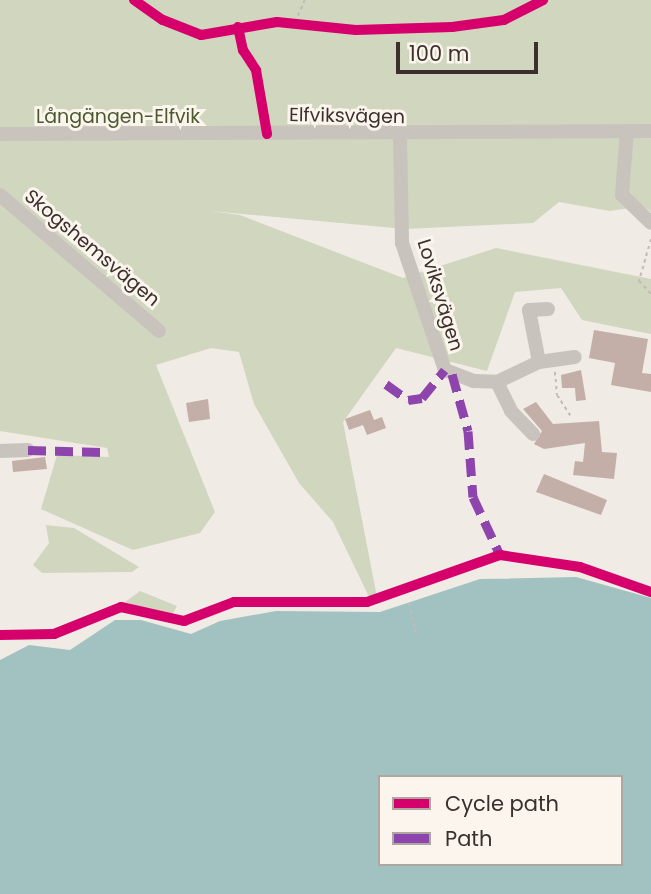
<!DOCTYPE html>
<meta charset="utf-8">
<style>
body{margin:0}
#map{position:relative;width:651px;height:894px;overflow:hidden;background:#f0ebe5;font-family:Poppins,sans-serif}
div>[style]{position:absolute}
.green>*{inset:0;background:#d1d6bf}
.water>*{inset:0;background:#a1c2c1}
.building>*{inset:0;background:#c3afa7}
.path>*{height:2px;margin-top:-1px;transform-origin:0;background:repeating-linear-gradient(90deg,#c2bbb6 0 3.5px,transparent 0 7px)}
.minor>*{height:14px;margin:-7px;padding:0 7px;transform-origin:7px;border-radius:7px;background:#c9c3be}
.quiet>*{height:9px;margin-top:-4.5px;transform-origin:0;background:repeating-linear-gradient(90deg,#8e44ad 0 18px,transparent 0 27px)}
.cycleway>*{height:10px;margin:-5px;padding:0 5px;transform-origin:5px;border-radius:5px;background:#d6006c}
span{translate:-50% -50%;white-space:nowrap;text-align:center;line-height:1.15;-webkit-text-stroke:6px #fbf5ee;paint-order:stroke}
.street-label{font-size:19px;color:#3b302b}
.park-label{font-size:19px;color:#4a5a2e}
.legend{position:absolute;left:378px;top:775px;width:245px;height:91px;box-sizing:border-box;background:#fbf5ee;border:2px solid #aea6a0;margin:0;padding:9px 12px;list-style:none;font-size:21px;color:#3b302b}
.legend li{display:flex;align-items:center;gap:14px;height:35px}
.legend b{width:35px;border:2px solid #aea6a0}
.scale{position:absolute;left:396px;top:42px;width:142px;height:32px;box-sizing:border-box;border:4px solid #3b302b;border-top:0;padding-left:9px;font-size:21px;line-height:24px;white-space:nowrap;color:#3b302b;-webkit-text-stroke:5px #fbf5ee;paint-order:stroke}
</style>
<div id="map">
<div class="green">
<div style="clip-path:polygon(0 0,651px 0,651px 212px,643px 206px,610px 211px,559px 202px,533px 223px,405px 229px,210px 211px,240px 215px,403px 278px,496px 248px,651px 279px,651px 334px,582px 320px,561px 288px,515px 292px,487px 371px,396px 348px,343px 422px,377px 597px,371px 601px,333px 522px,299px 483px,254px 404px,239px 352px,211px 348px,156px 365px,215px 512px,200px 533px,133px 550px,41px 509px,57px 455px,109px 457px,107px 448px,0 431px)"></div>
<div style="clip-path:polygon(46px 525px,74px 528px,139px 567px,132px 572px,42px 573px,33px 565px,49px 543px)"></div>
<div style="clip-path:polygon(140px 591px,177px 606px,171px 617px,125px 602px)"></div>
</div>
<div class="water">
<div style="clip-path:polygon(evenodd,576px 577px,651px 598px,651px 894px,0 894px,0 660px,29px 645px,70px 650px,115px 620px,141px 620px,191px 634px,220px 621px,276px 611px,380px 612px,480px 579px,576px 577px,380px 777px,621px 777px,621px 864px,380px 864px,380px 777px)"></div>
</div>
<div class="building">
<div style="clip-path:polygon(594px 330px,648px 339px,642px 373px,651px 374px,651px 392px,611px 385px,615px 363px,589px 358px)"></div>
<div style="clip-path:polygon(581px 370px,586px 400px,576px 401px,575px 388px,562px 388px,561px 375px)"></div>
<div style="clip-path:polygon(208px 399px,210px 419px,189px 422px,186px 403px)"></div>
<div style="clip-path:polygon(536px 402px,553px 424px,599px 421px,602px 452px,617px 453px,614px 479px,573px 475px,575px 461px,583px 462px,585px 443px,544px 449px,534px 444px,542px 431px,523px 409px)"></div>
<div style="clip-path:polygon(370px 410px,374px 420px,382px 417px,386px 428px,367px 435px,363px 425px,349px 430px,345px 419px)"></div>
<div style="clip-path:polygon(45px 457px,47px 469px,13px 472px,12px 461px)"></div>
<div style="clip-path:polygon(544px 474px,607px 500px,601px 515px,536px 492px)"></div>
</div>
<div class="path">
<div style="left:295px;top:22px;width:24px;rotate:-66deg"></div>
<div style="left:651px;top:239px;width:44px;rotate:105.9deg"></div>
<div style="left:639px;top:281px;width:18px;rotate:47deg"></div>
<div style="left:555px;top:372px;width:23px;rotate:85deg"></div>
<div style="left:557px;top:395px;width:27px;rotate:57deg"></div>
<div style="left:409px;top:603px;width:32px;rotate:77deg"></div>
</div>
<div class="minor">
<div style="left:627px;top:131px;width:64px;rotate:94.5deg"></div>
<div style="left:622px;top:195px;width:40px;rotate:44deg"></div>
<div style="left:0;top:134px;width:651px;rotate:-0.26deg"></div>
<div style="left:400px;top:137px;width:106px;rotate:88.9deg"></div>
<div style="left:402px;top:243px;width:134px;rotate:71.3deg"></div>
<div style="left:445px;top:370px;width:31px;rotate:21deg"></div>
<div style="left:474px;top:381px;width:23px;rotate:2deg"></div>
<div style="left:497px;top:382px;width:47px;rotate:-25.5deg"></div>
<div style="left:539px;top:362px;width:36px;rotate:-8deg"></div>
<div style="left:0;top:195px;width:209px;rotate:40.5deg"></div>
<div style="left:539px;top:362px;width:53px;rotate:-100.9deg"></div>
<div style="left:529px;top:310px;width:19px;rotate:-3deg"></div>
<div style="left:497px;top:382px;width:32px;rotate:64deg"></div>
<div style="left:511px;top:411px;width:32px;rotate:46deg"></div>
<div style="left:0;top:451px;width:28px;rotate:-2deg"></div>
</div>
<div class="quiet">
<div style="left:452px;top:374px;width:59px;rotate:74.3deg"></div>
<div style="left:468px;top:431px;width:66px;rotate:85.7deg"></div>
<div style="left:473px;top:497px;width:64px;rotate:65deg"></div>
<div style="left:386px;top:384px;width:27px;rotate:36deg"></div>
<div style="left:408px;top:400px;width:14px;rotate:-8deg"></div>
<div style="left:422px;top:398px;width:36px;rotate:-51deg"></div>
<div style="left:28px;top:450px;width:74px;rotate:1.5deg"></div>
</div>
<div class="cycleway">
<div style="left:134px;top:0;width:35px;rotate:35deg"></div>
<div style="left:163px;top:20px;width:41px;rotate:21.5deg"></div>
<div style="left:201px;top:35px;width:77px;rotate:-9.7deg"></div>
<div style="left:277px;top:22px;width:79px;rotate:5.8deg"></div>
<div style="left:356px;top:30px;width:96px;rotate:-1.8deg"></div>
<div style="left:452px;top:27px;width:52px;rotate:-7.7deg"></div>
<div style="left:504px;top:20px;width:44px;rotate:-27.1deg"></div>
<div style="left:238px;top:27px;width:24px;rotate:78deg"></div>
<div style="left:243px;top:50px;width:24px;rotate:57deg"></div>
<div style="left:256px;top:70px;width:65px;rotate:80.2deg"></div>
<div style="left:0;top:635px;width:54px;rotate:-1.1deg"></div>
<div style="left:54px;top:634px;width:72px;rotate:-21.9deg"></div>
<div style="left:121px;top:607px;width:65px;rotate:12.5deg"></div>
<div style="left:184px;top:621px;width:53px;rotate:-20.8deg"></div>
<div style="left:234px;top:602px;width:133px"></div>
<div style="left:367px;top:602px;width:141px;rotate:-19.5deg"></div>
<div style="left:500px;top:555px;width:81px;rotate:8.5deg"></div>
<div style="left:580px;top:567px;width:75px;rotate:19.4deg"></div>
</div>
<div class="street-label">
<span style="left:347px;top:116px;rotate:1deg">Elfviksvägen</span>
<span style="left:92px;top:248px;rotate:40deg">Skogshemsvägen</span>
<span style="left:440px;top:295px;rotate:73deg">Loviksvägen</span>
</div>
<div class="park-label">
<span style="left:118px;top:117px">Långängen-Elfvik</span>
</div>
<ul class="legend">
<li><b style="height:9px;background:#d6006c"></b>Cycle path</li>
<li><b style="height:9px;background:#8e44ad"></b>Path</li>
</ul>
<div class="scale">100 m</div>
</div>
